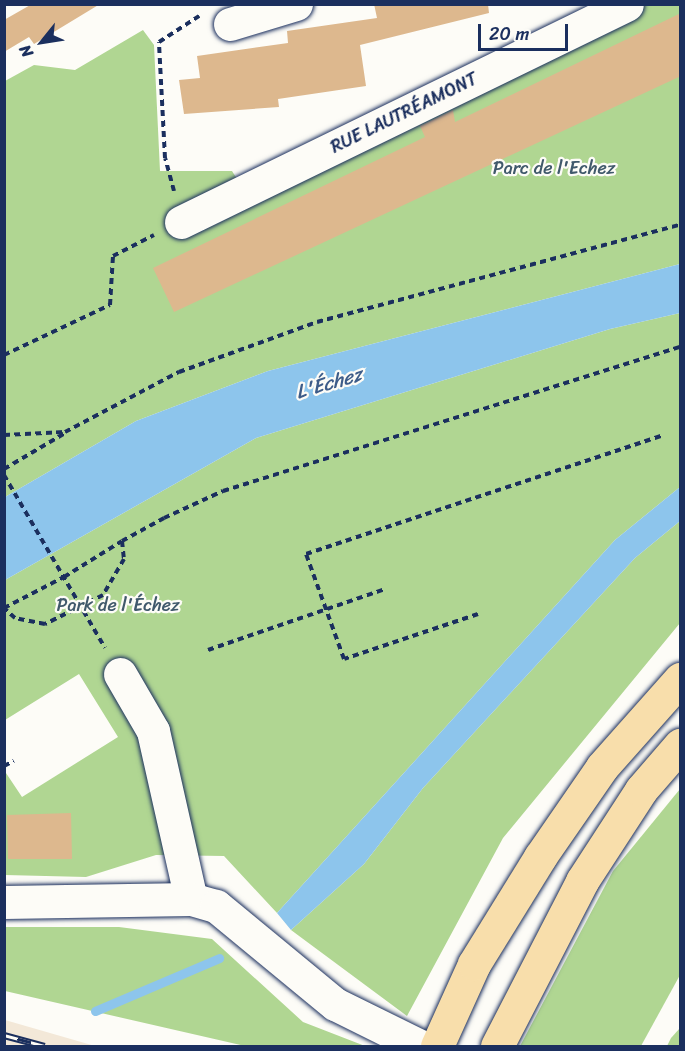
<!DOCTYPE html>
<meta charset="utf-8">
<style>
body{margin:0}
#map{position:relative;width:685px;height:1051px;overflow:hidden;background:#fdfcf7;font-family:Sriracha,sans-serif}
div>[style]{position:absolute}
.built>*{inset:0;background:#f3e8d8}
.green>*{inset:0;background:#b0d692}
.water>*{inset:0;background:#8dc5ec}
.stream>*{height:9px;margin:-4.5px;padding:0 4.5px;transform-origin:4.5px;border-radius:4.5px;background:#8dc5ec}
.building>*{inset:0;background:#ddb88e}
.path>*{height:4px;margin-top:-2px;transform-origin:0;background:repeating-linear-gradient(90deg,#1b2f5e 0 6px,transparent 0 10.5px)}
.roads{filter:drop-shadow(0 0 2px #1b2f5e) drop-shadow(0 0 2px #1b2f5e)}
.minor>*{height:33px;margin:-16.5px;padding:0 16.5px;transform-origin:16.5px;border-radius:16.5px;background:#fdfcf7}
.major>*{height:33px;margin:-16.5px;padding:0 16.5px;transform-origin:16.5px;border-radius:16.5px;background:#f8deab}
.rail>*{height:7px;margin-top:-3.5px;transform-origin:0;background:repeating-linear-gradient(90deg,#fdfcf7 0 14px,#1b2f5e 0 28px);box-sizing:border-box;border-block:2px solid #1b2f5e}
span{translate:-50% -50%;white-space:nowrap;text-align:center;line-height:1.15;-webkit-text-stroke:4.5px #fdfcf7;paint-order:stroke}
.street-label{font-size:18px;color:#1b2f5e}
.park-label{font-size:18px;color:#40596b}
.water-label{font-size:20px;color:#3d5c89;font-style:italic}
.frame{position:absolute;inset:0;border:6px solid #1b2f5e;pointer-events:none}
.north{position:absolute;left:12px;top:12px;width:60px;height:60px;-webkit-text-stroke:4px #fdfcf7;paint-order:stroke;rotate:240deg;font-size:16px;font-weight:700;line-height:24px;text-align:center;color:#1b2f5e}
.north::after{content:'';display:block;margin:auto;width:21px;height:27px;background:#1b2f5e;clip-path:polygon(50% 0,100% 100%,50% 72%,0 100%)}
.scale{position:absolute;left:478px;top:24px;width:90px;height:27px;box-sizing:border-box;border:3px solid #1b2f5e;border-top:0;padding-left:8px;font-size:18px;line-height:21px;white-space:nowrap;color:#1b2f5e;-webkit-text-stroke:4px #fdfcf7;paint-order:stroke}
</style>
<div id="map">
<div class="built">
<div style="clip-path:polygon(5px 1020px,95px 1046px,5px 1046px)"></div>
</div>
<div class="green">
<div style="clip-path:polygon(607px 5px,680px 5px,680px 264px,268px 371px,136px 421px,5px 497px,5px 81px,34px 65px,75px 70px,143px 30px,154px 45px,160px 171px,232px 171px,239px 182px)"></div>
<div style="clip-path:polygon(680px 313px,680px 487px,615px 540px,277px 913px,224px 856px,156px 855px,86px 877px,5px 875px,4px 770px,22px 797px,118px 737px,79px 674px,5px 720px,5px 580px,256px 438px,610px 329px)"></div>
<div style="clip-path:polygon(680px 521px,680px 623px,503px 838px,407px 1016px,291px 930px,364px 864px,423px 788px,635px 558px)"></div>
<div style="clip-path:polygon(680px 789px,680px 975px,641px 1046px,520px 1046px,613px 871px)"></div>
<div style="clip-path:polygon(5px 927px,119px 927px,212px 939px,303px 1022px,365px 1046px,245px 1046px,5px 991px)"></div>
<div style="clip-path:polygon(680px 1028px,680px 1046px,667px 1046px,671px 1038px)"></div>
</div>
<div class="water">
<div style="clip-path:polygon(680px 264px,680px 313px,610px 329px,256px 438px,5px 580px,5px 497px,136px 421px,268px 371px)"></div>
<div style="clip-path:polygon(680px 487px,680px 521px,635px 558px,423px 788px,364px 864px,291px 930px,277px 913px,615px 540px)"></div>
</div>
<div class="stream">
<div style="left:95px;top:1011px;width:135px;rotate:-23.1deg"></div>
</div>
<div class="building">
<div style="clip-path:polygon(32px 4px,100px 4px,34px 44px,29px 37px,4px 52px,4px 20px)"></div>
<div style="clip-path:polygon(374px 4px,488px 4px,489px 13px,360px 45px,366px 86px,278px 99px,279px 107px,184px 114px,179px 80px,200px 78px,197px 56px,288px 43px,287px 31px,377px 18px)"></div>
<div style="clip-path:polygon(681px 13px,681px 76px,174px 312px,153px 268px,425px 137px,420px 126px,453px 110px,455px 122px)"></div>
<div style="clip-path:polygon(71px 813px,72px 859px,8px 859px,7px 815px)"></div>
</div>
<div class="path">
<div style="left:174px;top:191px;width:34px;rotate:-105deg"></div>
<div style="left:165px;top:158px;width:116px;rotate:-93deg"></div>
<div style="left:159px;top:42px;width:48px;rotate:-33deg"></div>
<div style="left:4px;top:355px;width:117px;rotate:-25.3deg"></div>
<div style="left:110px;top:305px;width:49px;rotate:-86.5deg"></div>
<div style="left:113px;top:256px;width:46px;rotate:-27.1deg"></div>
<div style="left:4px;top:435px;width:61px;rotate:-2.8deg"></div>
<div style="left:65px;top:432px;width:129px;rotate:-27.8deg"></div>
<div style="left:179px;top:372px;width:147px;rotate:-19.9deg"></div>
<div style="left:317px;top:322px;width:376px;rotate:-15deg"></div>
<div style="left:4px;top:469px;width:71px;rotate:-30.5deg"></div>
<div style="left:4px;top:475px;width:200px;rotate:59.7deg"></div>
<div style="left:122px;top:541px;width:18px;rotate:84deg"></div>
<div style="left:124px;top:559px;width:42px;rotate:120.3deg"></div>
<div style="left:103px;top:595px;width:65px;rotate:153.4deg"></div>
<div style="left:45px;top:624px;width:31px;rotate:-169deg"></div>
<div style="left:15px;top:618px;width:15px;rotate:-138deg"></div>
<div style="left:4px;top:608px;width:68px;rotate:-27.3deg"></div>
<div style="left:64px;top:577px;width:68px;rotate:-31.8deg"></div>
<div style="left:122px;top:541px;width:48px;rotate:-28.7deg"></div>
<div style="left:164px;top:518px;width:65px;rotate:-24.6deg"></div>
<div style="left:223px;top:491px;width:479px;rotate:-17.5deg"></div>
<div style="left:478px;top:614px;width:141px;rotate:161.4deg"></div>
<div style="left:344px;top:659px;width:112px;rotate:-109.9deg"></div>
<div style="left:306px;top:554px;width:377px;rotate:-18.4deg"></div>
<div style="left:208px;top:650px;width:187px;rotate:-19deg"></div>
<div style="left:4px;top:766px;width:11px;rotate:-27deg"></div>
</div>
<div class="roads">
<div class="minor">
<div style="left:230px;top:24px;width:69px;rotate:-16.9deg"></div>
<div style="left:181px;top:222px;width:496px;rotate:-26deg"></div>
<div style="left:120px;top:674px;width:66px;rotate:59.9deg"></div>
<div style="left:153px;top:731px;width:172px;rotate:77.3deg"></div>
<div style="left:4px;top:902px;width:187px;rotate:-0.9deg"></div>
<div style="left:191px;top:899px;width:26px;rotate:16deg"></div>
<div style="left:216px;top:906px;width:154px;rotate:39.5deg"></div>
<div style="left:335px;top:1004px;width:95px;rotate:26.3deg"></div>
</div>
<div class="major">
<div style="left:437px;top:1046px;width:90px;rotate:-65.7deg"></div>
<div style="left:474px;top:964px;width:126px;rotate:-58.3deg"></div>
<div style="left:540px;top:857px;width:109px;rotate:-55.4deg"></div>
<div style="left:602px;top:767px;width:118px;rotate:-48.4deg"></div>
<div style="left:497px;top:1046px;width:186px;rotate:-62.7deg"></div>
<div style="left:582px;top:881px;width:108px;rotate:-57deg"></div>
<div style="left:641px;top:790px;width:60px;rotate:-49.1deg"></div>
</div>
</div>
<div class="rail">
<div style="left:4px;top:1035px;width:42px;rotate:15deg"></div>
</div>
<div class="street-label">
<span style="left:404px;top:113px;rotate:-26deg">RUE LAUTRÉAMONT</span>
</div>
<div class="park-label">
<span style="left:554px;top:168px">Parc de l'Echez</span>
<span style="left:118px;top:605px">Park de l'Échez</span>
</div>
<div class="water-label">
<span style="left:329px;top:383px;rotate:-16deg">L'Échez</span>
</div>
<div class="frame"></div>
<div class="north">N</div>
<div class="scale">20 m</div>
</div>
